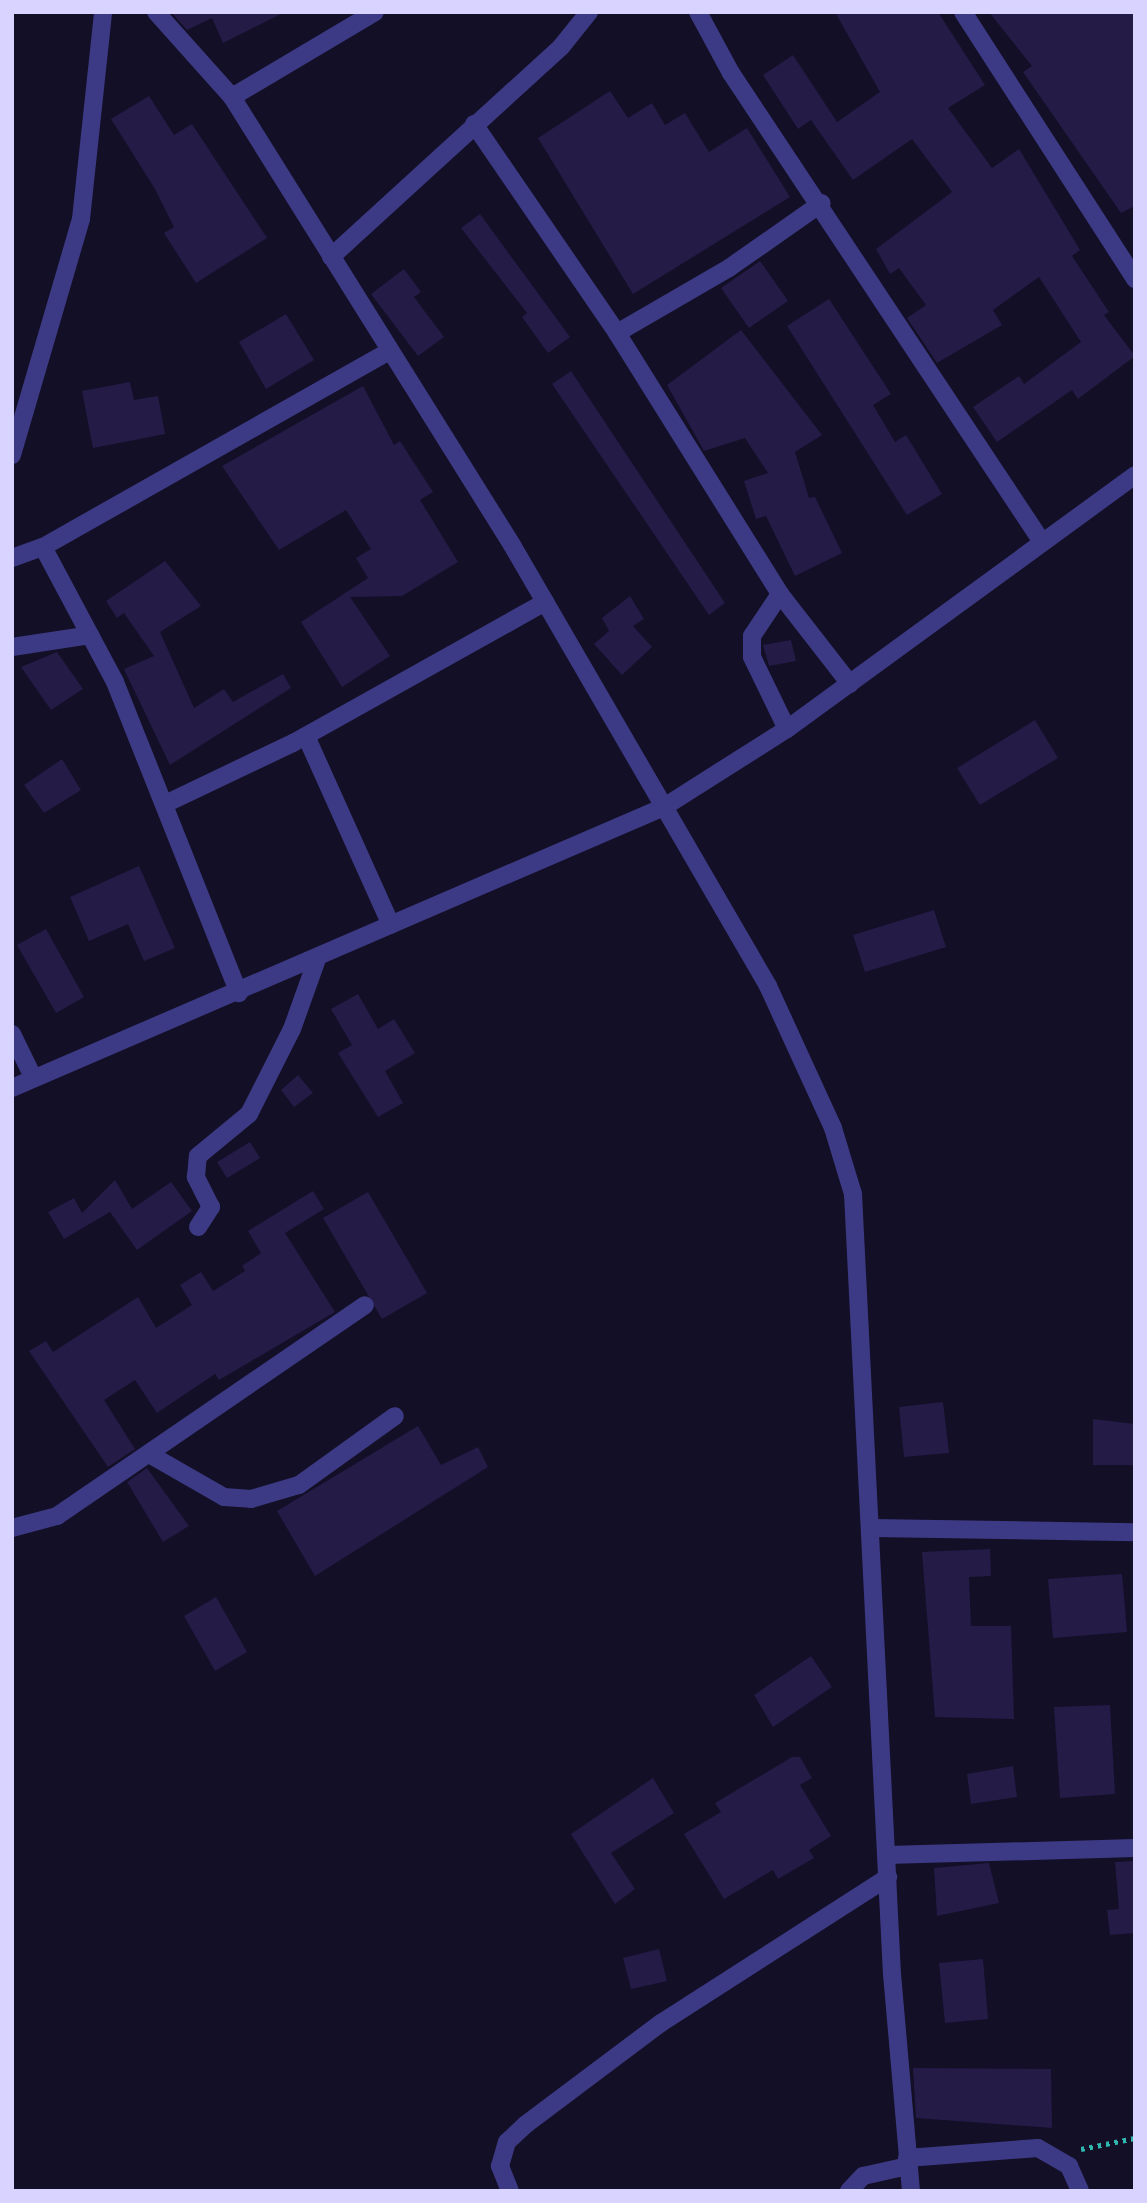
<!DOCTYPE html>
<style>
body{margin:0}
#map{position:relative;width:1147px;height:2203px;overflow:hidden;background:#130f26;font-family:Quicksand,sans-serif}
div>[style]{position:absolute}
.building>*{inset:0;background:#241b47}
.path>*{height:4.5px;margin-top:-2.25px;transform-origin:0;background:repeating-linear-gradient(90deg,#2fb8b0 0 3.5px,transparent 0 8.5px)}
.minor>*{height:18px;margin:-9px;padding:0 9px;transform-origin:9px;border-radius:9px;background:#3d3a85}
span{translate:-50% -50%;white-space:nowrap;text-align:center;line-height:1.15;-webkit-text-stroke:6px #130f26;paint-order:stroke}
.frame{position:absolute;inset:0;border:14px solid #d9d4ff;pointer-events:none}
</style>
<div id="map">
<div class="building">
<div style="clip-path:polygon(171px 12px,285px 12px,223px 43px,212px 18px,187px 30px)"></div>
<div style="clip-path:polygon(835px 12px,938px 12px,985px 85px,948px 108px,992px 168px,1019px 149px,1080px 250px,1072px 256px,1109px 312px,1104px 315px,1135px 356px,1078px 399px,1072px 390px,997px 442px,973px 407px,1019px 376px,1024px 384px,1081px 342px,1039px 277px,993px 310px,1002px 325px,937px 363px,907px 318px,926px 305px,899px 268px,890px 274px,876px 249px,952px 192px,912px 139px,853px 180px,811px 120px,798px 129px,763px 75px,793px 55px,837px 122px,880px 92px)"></div>
<div style="clip-path:polygon(989px 12px,1135px 12px,1135px 206px,1121px 213px,1023px 72px,1032px 66px)"></div>
<div style="clip-path:polygon(610px 91px,628px 118px,652px 103px,665px 125px,685px 113px,709px 152px,747px 128px,790px 197px,633px 294px,538px 138px)"></div>
<div style="clip-path:polygon(149px 96px,174px 135px,192px 124px,267px 238px,196px 283px,164px 233px,174px 227px,155px 189px,111px 119px)"></div>
<div style="clip-path:polygon(480px 214px,570px 337px,548px 353px,522px 317px,527px 313px,461px 228px)"></div>
<div style="clip-path:polygon(760px 261px,788px 301px,749px 328px,721px 288px)"></div>
<div style="clip-path:polygon(404px 269px,421px 292px,414px 297px,444px 337px,418px 356px,371px 294px)"></div>
<div style="clip-path:polygon(829px 299px,891px 394px,873px 405px,895px 442px,906px 435px,942px 494px,907px 515px,787px 326px)"></div>
<div style="clip-path:polygon(286px 314px,314px 360px,266px 389px,239px 342px)"></div>
<div style="clip-path:polygon(741px 330px,822px 435px,795px 452px,809px 498px,815px 497px,842px 553px,795px 576px,766px 516px,756px 519px,744px 481px,768px 473px,745px 438px,704px 451px,667px 385px)"></div>
<div style="clip-path:polygon(571px 371px,725px 603px,709px 615px,552px 384px)"></div>
<div style="clip-path:polygon(130px 382px,134px 400px,158px 396px,165px 434px,93px 448px,82px 391px)"></div>
<div style="clip-path:polygon(363px 386px,394px 445px,400px 441px,433px 492px,420px 500px,458px 562px,402px 596px,350px 597px,390px 656px,342px 687px,301px 622px,368px 578px,356px 558px,371px 549px,346px 510px,279px 550px,222px 466px)"></div>
<div style="clip-path:polygon(165px 561px,201px 606px,160px 632px,194px 708px,224px 689px,233px 702px,283px 674px,291px 688px,170px 765px,124px 669px,154px 656px,124px 613px,117px 618px,106px 601px)"></div>
<div style="clip-path:polygon(630px 596px,644px 619px,633px 626px,652px 647px,622px 675px,594px 644px,609px 631px,602px 618px)"></div>
<div style="clip-path:polygon(791px 640px,796px 661px,769px 666px,763px 645px)"></div>
<div style="clip-path:polygon(57px 652px,83px 689px,51px 710px,21px 667px)"></div>
<div style="clip-path:polygon(1035px 720px,1058px 758px,980px 805px,957px 768px)"></div>
<div style="clip-path:polygon(62px 759px,81px 790px,44px 813px,24px 785px)"></div>
<div style="clip-path:polygon(139px 866px,175px 948px,144px 961px,128px 924px,89px 941px,70px 897px)"></div>
<div style="clip-path:polygon(934px 910px,946px 947px,865px 972px,853px 935px)"></div>
<div style="clip-path:polygon(46px 929px,84px 997px,56px 1013px,17px 945px)"></div>
<div style="clip-path:polygon(358px 994px,378px 1029px,394px 1019px,415px 1053px,385px 1071px,403px 1103px,378px 1117px,338px 1053px,352px 1045px,331px 1009px)"></div>
<div style="clip-path:polygon(298px 1075px,313px 1093px,294px 1107px,281px 1090px)"></div>
<div style="clip-path:polygon(250px 1142px,260px 1158px,227px 1178px,217px 1162px)"></div>
<div style="clip-path:polygon(115px 1180px,132px 1209px,171px 1182px,192px 1211px,137px 1250px,110px 1212px,64px 1239px,48px 1212px,74px 1198px,82px 1213px)"></div>
<div style="clip-path:polygon(313px 1191px,324px 1209px,285px 1233px,335px 1312px,219px 1380px,215px 1374px,157px 1413px,135px 1380px,104px 1400px,135px 1449px,108px 1467px,29px 1351px,46px 1341px,53px 1352px,138px 1297px,156px 1328px,192px 1305px,180px 1285px,201px 1272px,213px 1291px,245px 1271px,242px 1266px,261px 1253px,248px 1231px)"></div>
<div style="clip-path:polygon(368px 1192px,427px 1293px,382px 1319px,323px 1218px)"></div>
<div style="clip-path:polygon(943px 1402px,949px 1453px,904px 1457px,899px 1407px)"></div>
<div style="clip-path:polygon(1093px 1419px,1135px 1424px,1135px 1465px,1093px 1465px)"></div>
<div style="clip-path:polygon(418px 1426px,441px 1465px,478px 1447px,488px 1467px,315px 1576px,277px 1511px)"></div>
<div style="clip-path:polygon(147px 1468px,189px 1526px,163px 1542px,127px 1482px)"></div>
<div style="clip-path:polygon(990px 1549px,991px 1576px,969px 1577px,971px 1626px,1011px 1626px,1014px 1719px,935px 1717px,922px 1552px)"></div>
<div style="clip-path:polygon(1122px 1574px,1127px 1632px,1053px 1638px,1048px 1579px)"></div>
<div style="clip-path:polygon(216px 1597px,247px 1652px,215px 1671px,184px 1616px)"></div>
<div style="clip-path:polygon(811px 1656px,832px 1687px,773px 1727px,754px 1695px)"></div>
<div style="clip-path:polygon(1110px 1705px,1115px 1794px,1060px 1798px,1054px 1707px)"></div>
<div style="clip-path:polygon(792px 1757px,800px 1757px,812px 1778px,800px 1785px,831px 1836px,809px 1850px,814px 1858px,778px 1879px,773px 1870px,724px 1899px,684px 1834px,721px 1812px,715px 1803px)"></div>
<div style="clip-path:polygon(1013px 1766px,1017px 1797px,971px 1804px,967px 1774px)"></div>
<div style="clip-path:polygon(653px 1778px,674px 1813px,611px 1853px,635px 1889px,615px 1904px,571px 1834px)"></div>
<div style="clip-path:polygon(1135px 1861px,1135px 1933px,1110px 1935px,1107px 1910px,1119px 1909px,1115px 1862px)"></div>
<div style="clip-path:polygon(989px 1863px,999px 1903px,937px 1916px,934px 1868px)"></div>
<div style="clip-path:polygon(659px 1949px,667px 1981px,631px 1989px,623px 1958px)"></div>
<div style="clip-path:polygon(983px 1959px,988px 2019px,945px 2023px,939px 1963px)"></div>
<div style="clip-path:polygon(913px 2068px,1051px 2069px,1052px 2128px,916px 2118px)"></div>
</div>
<div class="path">
<div style="left:1081px;top:2149px;width:55px;rotate:-11.5deg"></div>
</div>
<div class="minor">
<div style="left:156px;top:12px;width:114px;rotate:48.2deg"></div>
<div style="left:232px;top:97px;width:528px;rotate:57.99deg"></div>
<div style="left:512px;top:545px;width:510px;rotate:59.86deg"></div>
<div style="left:768px;top:986px;width:156px;rotate:65.4deg"></div>
<div style="left:833px;top:1128px;width:69px;rotate:73.1deg"></div>
<div style="left:853px;top:1194px;width:781px;rotate:87.14deg"></div>
<div style="left:892px;top:1974px;width:218px;rotate:85deg"></div>
<div style="left:698px;top:12px;width:69px;rotate:61.6deg"></div>
<div style="left:731px;top:73px;width:563px;rotate:56.45deg"></div>
<div style="left:963px;top:12px;width:318px;rotate:57.2deg"></div>
<div style="left:232px;top:97px;width:166px;rotate:-30.7deg"></div>
<div style="left:474px;top:124px;width:253px;rotate:55.6deg"></div>
<div style="left:617px;top:333px;width:308px;rotate:58deg"></div>
<div style="left:780px;top:594px;width:114px;rotate:52.1deg"></div>
<div style="left:331px;top:257px;width:311px;rotate:-42.4deg"></div>
<div style="left:561px;top:47px;width:45px;rotate:-51.3deg"></div>
<div style="left:617px;top:333px;width:129px;rotate:-30.1deg"></div>
<div style="left:729px;top:268px;width:113px;rotate:-35deg"></div>
<div style="left:12px;top:455px;width:246px;rotate:-73.7deg"></div>
<div style="left:81px;top:219px;width:208px;rotate:-83.9deg"></div>
<div style="left:43px;top:547px;width:153px;rotate:61.9deg"></div>
<div style="left:115px;top:682px;width:335px;rotate:68.3deg"></div>
<div style="left:12px;top:558px;width:33px;rotate:-20deg"></div>
<div style="left:43px;top:547px;width:395px;rotate:-29.5deg"></div>
<div style="left:780px;top:594px;width:50px;rotate:123.7deg"></div>
<div style="left:752px;top:636px;width:21px;rotate:90deg"></div>
<div style="left:752px;top:657px;width:80px;rotate:64.1deg"></div>
<div style="left:12px;top:647px;width:79px;rotate:-8.7deg"></div>
<div style="left:306px;top:736px;width:207px;rotate:65.8deg"></div>
<div style="left:165px;top:804px;width:142px;rotate:-25.5deg"></div>
<div style="left:293px;top:743px;width:289px;rotate:-29.2deg"></div>
<div style="left:12px;top:1034px;width:48px;rotate:64deg"></div>
<div style="left:12px;top:1088px;width:710px;rotate:-23.32deg"></div>
<div style="left:664px;top:807px;width:146px;rotate:-32.4deg"></div>
<div style="left:787px;top:729px;width:431px;rotate:-36.1deg"></div>
<div style="left:198px;top:1227px;width:24px;rotate:-57deg"></div>
<div style="left:211px;top:1207px;width:34px;rotate:-117deg"></div>
<div style="left:196px;top:1177px;width:21px;rotate:-85deg"></div>
<div style="left:198px;top:1156px;width:66px;rotate:-39.5deg"></div>
<div style="left:249px;top:1114px;width:95px;rotate:-63.2deg"></div>
<div style="left:292px;top:1029px;width:74px;rotate:-70.3deg"></div>
<div style="left:149px;top:1454px;width:86px;rotate:29.8deg"></div>
<div style="left:224px;top:1497px;width:27px;rotate:4deg"></div>
<div style="left:251px;top:1499px;width:50px;rotate:-16.3deg"></div>
<div style="left:299px;top:1485px;width:118px;rotate:-35.7deg"></div>
<div style="left:12px;top:1528px;width:47px;rotate:-14.9deg"></div>
<div style="left:57px;top:1516px;width:373px;rotate:-34.4deg"></div>
<div style="left:872px;top:1528px;width:263px;rotate:0.9deg"></div>
<div style="left:887px;top:1855px;width:248px;rotate:-1.6deg"></div>
<div style="left:907px;top:2158px;width:131px;rotate:-4.4deg"></div>
<div style="left:1038px;top:2148px;width:36px;rotate:30deg"></div>
<div style="left:1069px;top:2166px;width:27px;rotate:66deg"></div>
<div style="left:510px;top:2191px;width:27px;rotate:-112deg"></div>
<div style="left:500px;top:2166px;width:25px;rotate:-74deg"></div>
<div style="left:507px;top:2142px;width:25px;rotate:-43deg"></div>
<div style="left:525px;top:2125px;width:170px;rotate:-36.9deg"></div>
<div style="left:661px;top:2023px;width:270px;rotate:-32.7deg"></div>
<div style="left:849px;top:2191px;width:21px;rotate:-47deg"></div>
<div style="left:863px;top:2176px;width:46px;rotate:-12.5deg"></div>
</div>
<div class="frame"></div>
</div>
